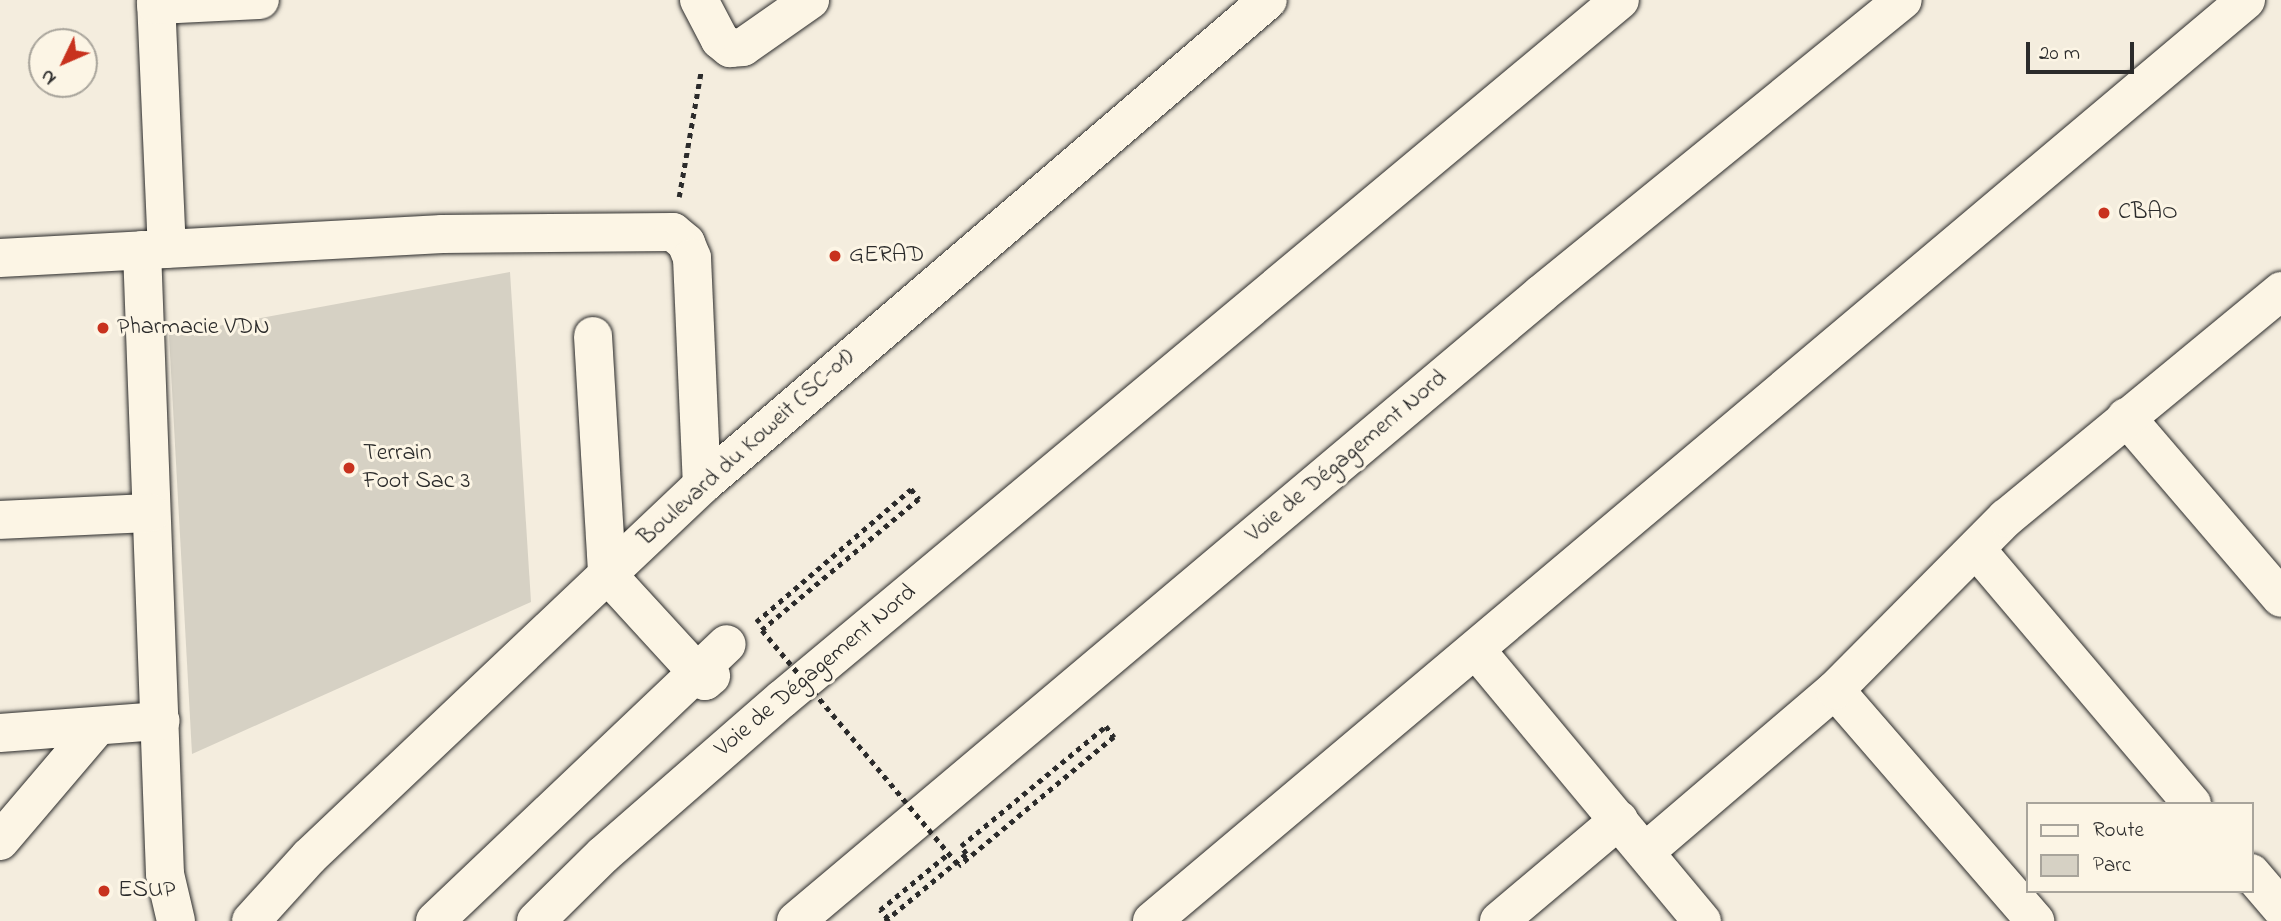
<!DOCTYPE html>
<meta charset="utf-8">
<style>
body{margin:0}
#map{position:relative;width:2281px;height:921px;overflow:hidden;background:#f4edde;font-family:"Indie Flower",sans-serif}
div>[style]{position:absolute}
.green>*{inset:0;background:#d6d1c4}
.path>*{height:4.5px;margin-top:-2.25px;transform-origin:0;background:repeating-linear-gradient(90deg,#2b2b2b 0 5px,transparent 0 10px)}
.roads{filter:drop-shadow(0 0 2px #2b2b2b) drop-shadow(0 0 2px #2b2b2b)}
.minor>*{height:38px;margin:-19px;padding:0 19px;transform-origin:19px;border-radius:19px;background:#fcf5e5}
.highway>*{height:38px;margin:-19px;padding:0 19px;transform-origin:19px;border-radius:19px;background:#fcf5e5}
.path-bridge>*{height:4.5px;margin-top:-2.25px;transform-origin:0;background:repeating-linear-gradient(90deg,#2b2b2b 0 5px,transparent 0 10px)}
.dots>*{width:19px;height:19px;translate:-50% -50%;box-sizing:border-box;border:4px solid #fcf5e5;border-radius:50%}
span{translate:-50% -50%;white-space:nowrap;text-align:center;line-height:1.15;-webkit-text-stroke:6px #fcf5e5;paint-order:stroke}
.poi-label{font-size:24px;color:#2b2b2b}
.left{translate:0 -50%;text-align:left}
.street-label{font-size:24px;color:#2b2b2b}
.legend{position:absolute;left:2026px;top:802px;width:228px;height:91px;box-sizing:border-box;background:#fcf5e5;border:2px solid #a8a49b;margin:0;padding:9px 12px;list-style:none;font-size:21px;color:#2b2b2b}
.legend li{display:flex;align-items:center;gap:14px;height:35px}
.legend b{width:35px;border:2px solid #a8a49b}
.north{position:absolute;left:28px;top:28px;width:70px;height:70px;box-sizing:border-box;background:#fcf5e5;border:2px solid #a8a49b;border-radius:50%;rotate:226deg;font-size:19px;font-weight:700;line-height:28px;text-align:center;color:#2b2b2b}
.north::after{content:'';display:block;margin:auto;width:24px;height:32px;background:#c8321e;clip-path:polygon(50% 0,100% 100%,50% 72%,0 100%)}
.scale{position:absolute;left:2026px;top:42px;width:108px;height:32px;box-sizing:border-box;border:4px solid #2b2b2b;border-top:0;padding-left:9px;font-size:21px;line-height:24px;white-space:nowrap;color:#2b2b2b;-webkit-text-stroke:5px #fcf5e5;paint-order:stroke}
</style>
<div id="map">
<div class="green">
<div style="clip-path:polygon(510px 272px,531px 602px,192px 754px,169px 335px)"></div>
</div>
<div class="path">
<div style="left:679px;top:197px;width:128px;rotate:-80.1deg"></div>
<div style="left:756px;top:622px;width:204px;rotate:-40.6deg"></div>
<div style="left:911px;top:489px;width:13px;rotate:51deg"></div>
<div style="left:919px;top:499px;width:206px;rotate:140.1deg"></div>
<div style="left:888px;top:919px;width:12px;rotate:-132deg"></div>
<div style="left:880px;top:910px;width:88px;rotate:-39.5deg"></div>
<div style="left:885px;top:921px;width:105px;rotate:-39.6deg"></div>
<div style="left:966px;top:854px;width:9px;rotate:-122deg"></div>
<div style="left:961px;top:846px;width:188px;rotate:-39.6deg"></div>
<div style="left:1106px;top:726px;width:14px;rotate:54deg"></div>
<div style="left:1114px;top:737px;width:202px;rotate:140.2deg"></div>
</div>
<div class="roads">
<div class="minor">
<div style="left:156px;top:0;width:249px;rotate:87.5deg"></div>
<div style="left:699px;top:0;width:45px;rotate:62.3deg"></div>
<div style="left:720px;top:40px;width:13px;rotate:39deg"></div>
<div style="left:730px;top:48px;width:13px;rotate:-4deg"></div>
<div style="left:743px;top:47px;width:82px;rotate:-35deg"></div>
<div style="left:156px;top:5px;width:104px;rotate:-2.8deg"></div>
<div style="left:142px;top:250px;width:624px;rotate:87.89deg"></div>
<div style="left:165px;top:874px;width:48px;rotate:76.8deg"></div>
<div style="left:0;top:258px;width:443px;rotate:-3.1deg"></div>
<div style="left:442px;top:234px;width:231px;rotate:-0.5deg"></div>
<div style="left:673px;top:232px;width:17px;rotate:40deg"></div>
<div style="left:686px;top:243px;width:16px;rotate:68deg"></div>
<div style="left:692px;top:258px;width:227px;rotate:87.5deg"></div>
<div style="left:593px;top:336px;width:238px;rotate:86.6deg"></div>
<div style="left:607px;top:574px;width:145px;rotate:47.5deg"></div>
<div style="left:705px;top:681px;width:8px;rotate:-40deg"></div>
<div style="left:2126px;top:417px;width:238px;rotate:49.4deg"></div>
<div style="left:0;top:520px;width:151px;rotate:-2.7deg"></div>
<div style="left:1976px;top:549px;width:334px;rotate:49.7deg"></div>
<div style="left:1476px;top:650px;width:353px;rotate:50.2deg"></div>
<div style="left:1835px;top:690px;width:306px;rotate:49.1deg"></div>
<div style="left:0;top:733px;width:161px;rotate:-4.3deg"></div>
<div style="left:0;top:841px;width:150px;rotate:-49.6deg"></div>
<div style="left:1645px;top:852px;width:250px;rotate:-40.5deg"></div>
<div style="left:1835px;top:690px;width:243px;rotate:-45.2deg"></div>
<div style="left:2006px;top:518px;width:357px;rotate:-39.5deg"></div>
<div style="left:2251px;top:873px;width:46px;rotate:49.4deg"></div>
<div style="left:251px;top:921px;width:86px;rotate:-47.8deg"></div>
<div style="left:309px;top:857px;width:541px;rotate:-43.43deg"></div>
<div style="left:702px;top:485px;width:745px;rotate:-40.59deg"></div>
<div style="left:435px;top:921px;width:402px;rotate:-43.5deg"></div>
<div style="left:1152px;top:921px;width:1430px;rotate:-40.09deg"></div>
<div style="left:1499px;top:921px;width:157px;rotate:-40.1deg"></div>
</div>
<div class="highway">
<div style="left:536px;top:921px;width:94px;rotate:-44.6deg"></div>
<div style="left:603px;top:855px;width:237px;rotate:-41.1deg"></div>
<div style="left:782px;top:699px;width:1091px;rotate:-39.83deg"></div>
<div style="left:796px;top:921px;width:974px;rotate:-40.08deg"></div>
<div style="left:1541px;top:294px;width:466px;rotate:-39.1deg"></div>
</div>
</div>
<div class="path-bridge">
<div style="left:762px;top:630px;width:307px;rotate:50.1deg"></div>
</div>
<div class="dots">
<div style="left:2104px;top:213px;background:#c8321e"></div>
<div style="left:835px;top:256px;background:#c8321e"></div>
<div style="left:103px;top:328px;background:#c8321e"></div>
<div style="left:349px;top:468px;background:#c8321e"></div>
<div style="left:104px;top:891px;background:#c8321e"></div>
</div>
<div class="poi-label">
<span class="left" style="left:2118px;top:213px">CBAO</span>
<span class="left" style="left:849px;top:256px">GERAD</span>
<span class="left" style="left:117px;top:328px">Pharmacie VDN</span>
<span class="left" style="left:363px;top:468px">Terrain<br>Foot Sac 3</span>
<span class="left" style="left:118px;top:891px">ESUP</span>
</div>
<div class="street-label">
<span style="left:747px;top:448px;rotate:-42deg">Boulevard du Koweit (SC-01)</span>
<span style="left:1347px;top:457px;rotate:-40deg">Voie de Dégagement Nord</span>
<span style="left:816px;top:671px;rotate:-40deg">Voie de Dégagement Nord</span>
</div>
<ul class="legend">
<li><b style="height:9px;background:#fcf5e5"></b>Route</li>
<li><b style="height:19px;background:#d6d1c4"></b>Parc</li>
</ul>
<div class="north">N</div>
<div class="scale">20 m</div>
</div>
